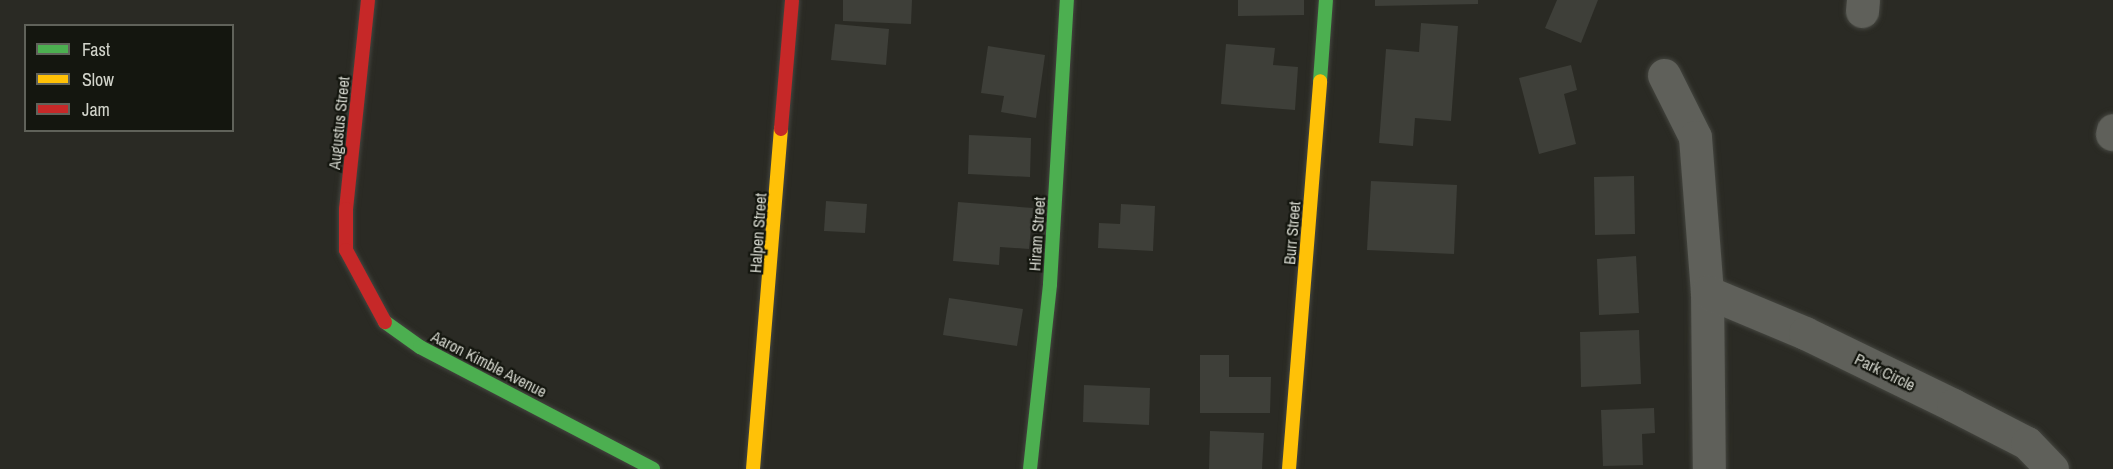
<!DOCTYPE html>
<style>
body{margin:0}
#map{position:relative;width:2113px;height:469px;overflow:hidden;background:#2a2a24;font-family:"Archivo Narrow",sans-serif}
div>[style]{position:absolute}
.building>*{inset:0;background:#3e3f39}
.roads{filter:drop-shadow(0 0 2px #44453f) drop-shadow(0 0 2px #44453f)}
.street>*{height:33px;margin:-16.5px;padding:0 16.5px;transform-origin:16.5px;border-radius:16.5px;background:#5f605a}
.fast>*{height:14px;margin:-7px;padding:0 7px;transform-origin:7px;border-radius:7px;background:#4caf50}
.slow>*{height:14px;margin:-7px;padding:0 7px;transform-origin:7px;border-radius:7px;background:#ffc107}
.jam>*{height:14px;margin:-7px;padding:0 7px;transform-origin:7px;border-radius:7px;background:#c62828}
span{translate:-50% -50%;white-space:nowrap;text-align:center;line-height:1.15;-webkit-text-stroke:4.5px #14160f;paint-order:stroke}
.street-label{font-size:16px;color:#d2d4cb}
.legend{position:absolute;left:24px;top:24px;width:210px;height:108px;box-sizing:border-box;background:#14160f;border:2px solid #60625a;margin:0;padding:8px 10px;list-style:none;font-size:18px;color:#d2d4cb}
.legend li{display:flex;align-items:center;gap:12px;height:30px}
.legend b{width:30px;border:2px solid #60625a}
</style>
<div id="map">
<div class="building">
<div style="clip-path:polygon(843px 0,912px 0,911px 24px,843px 21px)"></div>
<div style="clip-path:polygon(1238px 0,1304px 0,1304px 15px,1238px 16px)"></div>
<div style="clip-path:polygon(1375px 0,1478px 0,1478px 4px,1375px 6px)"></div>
<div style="clip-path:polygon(1557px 0,1598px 0,1581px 43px,1545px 28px)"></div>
<div style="clip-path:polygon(1421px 23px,1458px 26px,1451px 121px,1415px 118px,1413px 146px,1379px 143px,1386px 49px,1419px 52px)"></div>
<div style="clip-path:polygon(835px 24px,889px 29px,886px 65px,831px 60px)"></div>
<div style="clip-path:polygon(1226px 44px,1275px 48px,1273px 65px,1298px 67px,1295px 110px,1221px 104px)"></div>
<div style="clip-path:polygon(988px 46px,1045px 55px,1036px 118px,1001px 112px,1004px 96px,981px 93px)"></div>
<div style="clip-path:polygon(1571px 65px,1577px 90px,1564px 94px,1576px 144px,1539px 154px,1519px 78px)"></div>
<div style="clip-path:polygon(969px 135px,1031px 138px,1030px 177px,968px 174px)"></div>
<div style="clip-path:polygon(1634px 176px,1635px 234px,1595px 235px,1594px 177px)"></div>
<div style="clip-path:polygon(1371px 181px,1457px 185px,1454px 254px,1367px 250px)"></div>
<div style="clip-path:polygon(826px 201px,867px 204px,865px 233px,824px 231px)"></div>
<div style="clip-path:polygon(958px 202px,1033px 208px,1029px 249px,1000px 247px,999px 265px,953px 261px)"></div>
<div style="clip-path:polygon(1121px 204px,1155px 206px,1153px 251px,1098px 248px,1099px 223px,1120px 224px)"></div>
<div style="clip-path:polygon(1636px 256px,1639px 313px,1599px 315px,1597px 259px)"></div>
<div style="clip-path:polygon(949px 298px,1023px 309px,1017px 346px,943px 335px)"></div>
<div style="clip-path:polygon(1639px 330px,1641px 384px,1581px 387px,1580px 332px)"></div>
<div style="clip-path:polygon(1200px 355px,1229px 355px,1229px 377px,1271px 377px,1270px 413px,1200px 413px)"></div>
<div style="clip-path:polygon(1084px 385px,1150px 388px,1149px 425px,1083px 422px)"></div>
<div style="clip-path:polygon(1654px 408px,1655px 433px,1642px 434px,1643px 465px,1603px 466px,1601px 410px)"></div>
<div style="clip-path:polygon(1210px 431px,1264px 433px,1262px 469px,1209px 469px)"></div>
</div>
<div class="roads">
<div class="street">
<div style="left:1862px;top:11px;width:11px;rotate:-85deg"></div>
<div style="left:1664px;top:75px;width:69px;rotate:63.4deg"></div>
<div style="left:1695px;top:137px;width:155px;rotate:85.6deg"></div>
<div style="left:1707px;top:292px;width:177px;rotate:89.4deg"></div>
<div style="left:2112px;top:134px;width:4px;rotate:-76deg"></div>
<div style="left:1707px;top:292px;width:106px;rotate:22.7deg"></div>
<div style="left:1805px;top:333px;width:165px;rotate:25.9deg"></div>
<div style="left:1953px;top:405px;width:83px;rotate:27.2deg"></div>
<div style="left:2027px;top:443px;width:36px;rotate:46deg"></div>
</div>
<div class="fast">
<div style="left:1320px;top:81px;width:81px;rotate:-85.8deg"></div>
<div style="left:385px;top:322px;width:43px;rotate:35.5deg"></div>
<div style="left:420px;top:347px;width:263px;rotate:27.6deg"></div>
<div style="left:1030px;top:469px;width:186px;rotate:-83.8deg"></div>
<div style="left:1050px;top:284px;width:285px;rotate:-86.6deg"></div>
</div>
<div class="slow">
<div style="left:753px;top:469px;width:341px;rotate:-85.3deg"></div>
<div style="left:1289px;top:469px;width:389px;rotate:-85.4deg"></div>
</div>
<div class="jam">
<div style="left:368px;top:0;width:210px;rotate:96deg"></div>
<div style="left:346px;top:209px;width:41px;rotate:90deg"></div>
<div style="left:346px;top:250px;width:82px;rotate:61.6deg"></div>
<div style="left:781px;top:129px;width:129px;rotate:-85.1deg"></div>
</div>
</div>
<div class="street-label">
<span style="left:339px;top:123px;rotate:-84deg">Augustus Street</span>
<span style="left:758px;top:233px;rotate:-86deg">Halpen Street</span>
<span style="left:1292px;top:233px;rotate:-85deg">Burr Street</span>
<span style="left:1037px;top:234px;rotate:-86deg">Hiram Street</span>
<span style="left:489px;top:364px;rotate:27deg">Aaron Kimble Avenue</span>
<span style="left:1885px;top:372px;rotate:26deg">Park Circle</span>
</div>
<ul class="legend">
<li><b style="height:8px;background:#4caf50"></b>Fast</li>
<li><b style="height:8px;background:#ffc107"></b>Slow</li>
<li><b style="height:8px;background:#c62828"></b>Jam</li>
</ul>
</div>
